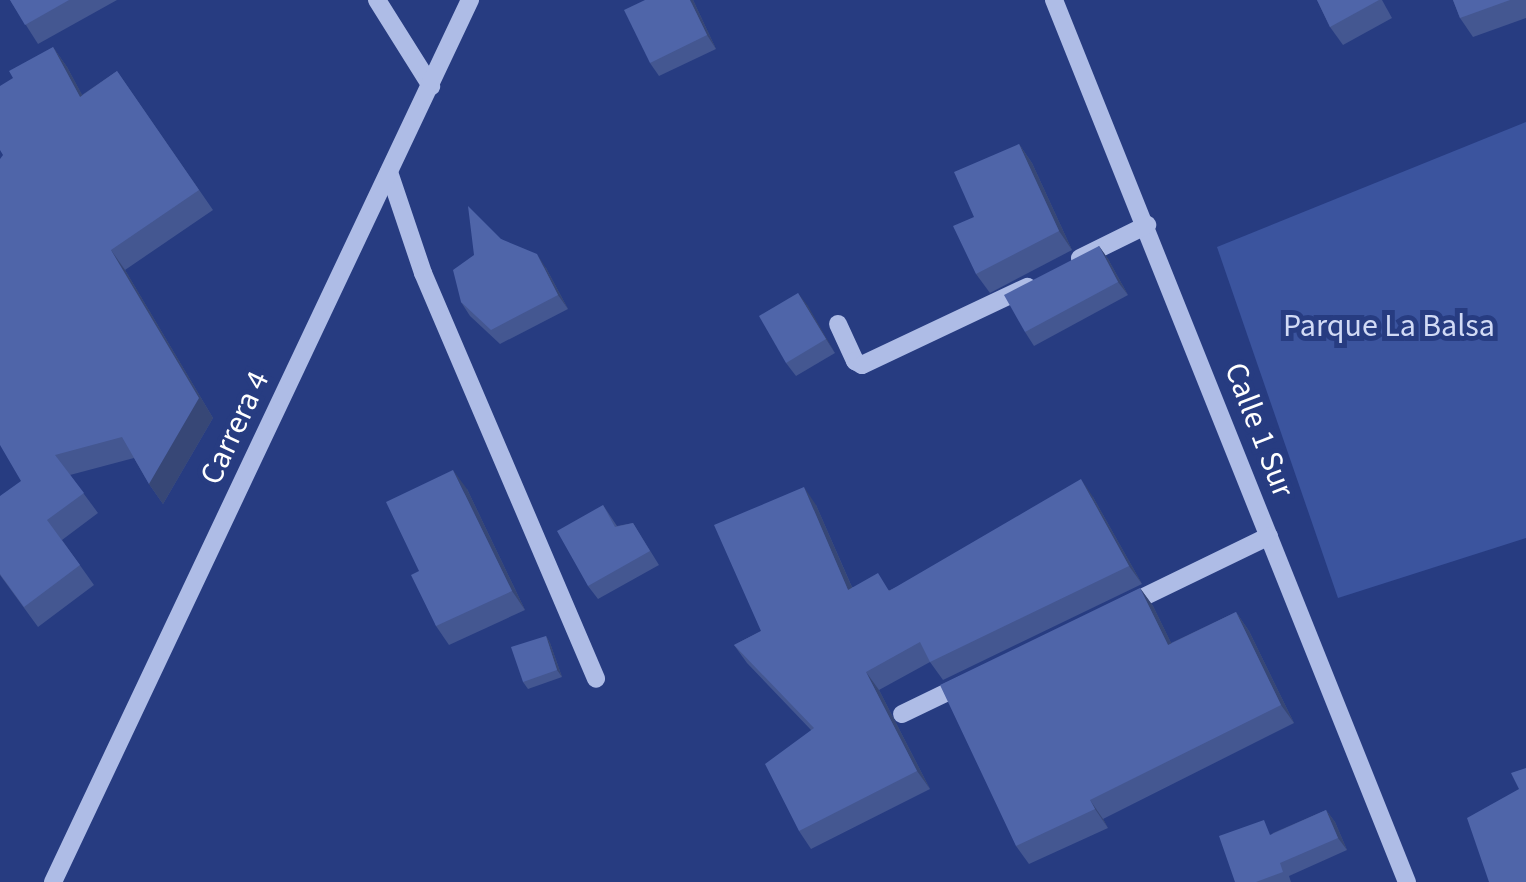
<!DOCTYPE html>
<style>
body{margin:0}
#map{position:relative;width:1526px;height:882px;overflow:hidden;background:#273c81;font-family:"Source Sans 3",sans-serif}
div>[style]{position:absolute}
.green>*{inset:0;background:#3b549e}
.minor>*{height:18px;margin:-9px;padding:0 9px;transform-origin:9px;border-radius:9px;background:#aebce6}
.wall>*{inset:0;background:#445791}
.shaded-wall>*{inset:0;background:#374776}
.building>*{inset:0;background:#4f65a9}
span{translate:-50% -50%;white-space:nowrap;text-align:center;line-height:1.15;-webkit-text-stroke:10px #273c81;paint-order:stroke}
.park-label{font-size:32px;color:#d1daf5}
.street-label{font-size:32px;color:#fff}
</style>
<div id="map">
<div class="green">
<div style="clip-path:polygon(1526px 122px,1526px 538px,1338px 598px,1217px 247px)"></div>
</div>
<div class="minor">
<div style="left:377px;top:0;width:102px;rotate:57.9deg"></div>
<div style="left:1054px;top:0;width:950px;rotate:68.19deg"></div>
<div style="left:389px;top:172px;width:107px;rotate:71.4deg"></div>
<div style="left:423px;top:273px;width:441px;rotate:66.9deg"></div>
<div style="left:1080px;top:258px;width:75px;rotate:-26.2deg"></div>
<div style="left:838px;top:324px;width:41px;rotate:65.3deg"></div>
<div style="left:855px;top:361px;width:8px;rotate:30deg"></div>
<div style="left:862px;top:365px;width:183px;rotate:-25.3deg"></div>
<div style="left:1125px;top:606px;width:160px;rotate:-25.9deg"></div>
<div style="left:902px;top:714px;width:67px;rotate:-25.8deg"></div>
<div style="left:53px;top:882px;width:976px;rotate:-64.7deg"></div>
</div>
<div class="wall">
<div style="clip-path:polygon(10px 0,117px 0,38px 44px)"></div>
<div style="clip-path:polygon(693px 0,716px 49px,659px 76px,650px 63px)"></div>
<div style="clip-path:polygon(1317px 0,1382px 0,1392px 18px,1343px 45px,1330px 27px)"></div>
<div style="clip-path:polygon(1453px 0,1526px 0,1526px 18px,1473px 37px,1460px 18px)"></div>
<div style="clip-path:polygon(53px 47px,67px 67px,82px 95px,117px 71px,213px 210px,125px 270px,213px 418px,163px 504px,149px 484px,134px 458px,70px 475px,98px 513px,62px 540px,94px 585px,38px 627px,0 575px,21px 481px,3px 155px)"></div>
<div style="clip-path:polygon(1019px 144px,1032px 163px,1072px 250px,990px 293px,976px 274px,974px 217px)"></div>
<div style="clip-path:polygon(501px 239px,546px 268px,568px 309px,500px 344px,470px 316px,461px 302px)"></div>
<div style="clip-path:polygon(1099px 246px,1108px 259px,1128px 295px,1034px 346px,1025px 332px)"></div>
<div style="clip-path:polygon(798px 293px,835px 353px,796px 376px,786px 363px)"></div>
<div style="clip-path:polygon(467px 489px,525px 610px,449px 645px,436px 626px,419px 571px)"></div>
<div style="clip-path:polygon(1093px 497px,1142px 584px,943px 680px,930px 662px,879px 690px,930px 789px,811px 849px,799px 831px,811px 730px,747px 663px,734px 645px,761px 631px,816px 505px,852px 587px,890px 590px)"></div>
<div style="clip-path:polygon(603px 505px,617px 526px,633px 523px,659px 565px,598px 599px,588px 586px)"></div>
<div style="clip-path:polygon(1140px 588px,1153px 606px,1171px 643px,1236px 612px,1249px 631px,1294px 723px,1103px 819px,1108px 828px,1029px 864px,1016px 846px)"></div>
<div style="clip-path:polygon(546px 636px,550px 643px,562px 677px,528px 689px,523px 682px)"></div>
<div style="clip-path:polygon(1326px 810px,1335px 822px,1347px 850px,1289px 876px,1291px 882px,1235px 882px,1273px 833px)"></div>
</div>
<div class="shaded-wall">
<div style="clip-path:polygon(690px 0,693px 0,716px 49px,707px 35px)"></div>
<div style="clip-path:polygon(53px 47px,67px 67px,94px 117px,80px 97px)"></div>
<div style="clip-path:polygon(1019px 144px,1032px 163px,1072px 250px,1059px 231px)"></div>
<div style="clip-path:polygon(1099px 246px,1108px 259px,1128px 295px,1118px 282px)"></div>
<div style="clip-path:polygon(111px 250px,125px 270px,213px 418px,163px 504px,149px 484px)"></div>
<div style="clip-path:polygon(537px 254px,546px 268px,568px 309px,558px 295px)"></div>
<div style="clip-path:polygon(798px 293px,808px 306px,835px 353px,826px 339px)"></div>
<div style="clip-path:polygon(453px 470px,467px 489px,525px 610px,512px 591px)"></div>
<div style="clip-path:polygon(1081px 479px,1093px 497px,1142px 584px,1129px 566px)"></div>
<div style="clip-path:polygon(804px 487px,816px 505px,861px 608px,848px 590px)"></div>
<div style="clip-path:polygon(1140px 588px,1153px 606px,1181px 663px,1168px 645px)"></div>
<div style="clip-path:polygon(1236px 612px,1249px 631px,1294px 723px,1281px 705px)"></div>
<div style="clip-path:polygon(546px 636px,550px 643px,562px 677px,557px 670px)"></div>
<div style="clip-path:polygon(866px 672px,879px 690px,930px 789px,917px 771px)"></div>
<div style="clip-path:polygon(1090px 800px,1103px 819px,1108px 828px,1095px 809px)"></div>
<div style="clip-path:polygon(1326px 810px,1335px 822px,1347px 850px,1338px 838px)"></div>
</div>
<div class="building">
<div style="clip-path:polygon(10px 0,69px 0,25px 25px)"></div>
<div style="clip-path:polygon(645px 0,690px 0,707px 35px,650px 63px,624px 10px)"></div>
<div style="clip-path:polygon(1317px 0,1379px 0,1330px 27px)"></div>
<div style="clip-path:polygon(1453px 0,1510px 0,1460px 18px)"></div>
<div style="clip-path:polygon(53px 47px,80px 97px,117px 71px,199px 190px,111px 250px,199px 398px,149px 484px,122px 437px,55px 455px,84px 493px,47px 520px,80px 565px,24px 607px,0 574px,0 496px,21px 481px,0 445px,0 159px,3px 155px,0 150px,0 86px,13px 78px,9px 71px)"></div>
<div style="clip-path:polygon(1019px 144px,1059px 231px,976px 274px,953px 226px,974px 217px,954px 172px)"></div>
<div style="clip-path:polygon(468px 206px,501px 239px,537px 254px,558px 295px,491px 330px,461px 302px,453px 270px,474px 255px)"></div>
<div style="clip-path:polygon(1099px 246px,1118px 282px,1025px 332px,1004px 295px)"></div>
<div style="clip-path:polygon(798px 293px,826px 339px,786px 363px,759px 316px)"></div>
<div style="clip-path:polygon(453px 470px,512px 591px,436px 626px,411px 575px,419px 571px,386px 502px)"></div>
<div style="clip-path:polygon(1081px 479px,1129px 566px,930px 662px,920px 642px,866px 672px,917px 771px,799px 831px,765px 764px,814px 728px,734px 645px,761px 631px,714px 525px,804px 487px,848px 590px,878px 573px,889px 591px)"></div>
<div style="clip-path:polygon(603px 505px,615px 527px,633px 523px,650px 551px,588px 586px,557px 531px)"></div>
<div style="clip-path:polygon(1140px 588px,1168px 645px,1236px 612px,1281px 705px,1090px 800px,1095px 809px,1016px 846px,940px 685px)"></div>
<div style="clip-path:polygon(546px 636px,557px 670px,523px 682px,511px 647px)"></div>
<div style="clip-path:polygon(1526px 768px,1526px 882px,1489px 882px,1467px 818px,1519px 789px,1511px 773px)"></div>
<div style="clip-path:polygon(1326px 810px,1338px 838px,1280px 863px,1283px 872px,1256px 882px,1235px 882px,1219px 836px,1264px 820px,1270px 835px)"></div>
</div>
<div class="park-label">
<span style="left:1389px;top:326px">Parque La Balsa</span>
</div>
<div class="street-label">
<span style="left:235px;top:428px;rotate:-65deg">Carrera 4</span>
<span style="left:1259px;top:430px;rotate:69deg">Calle 1 Sur</span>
</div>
</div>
